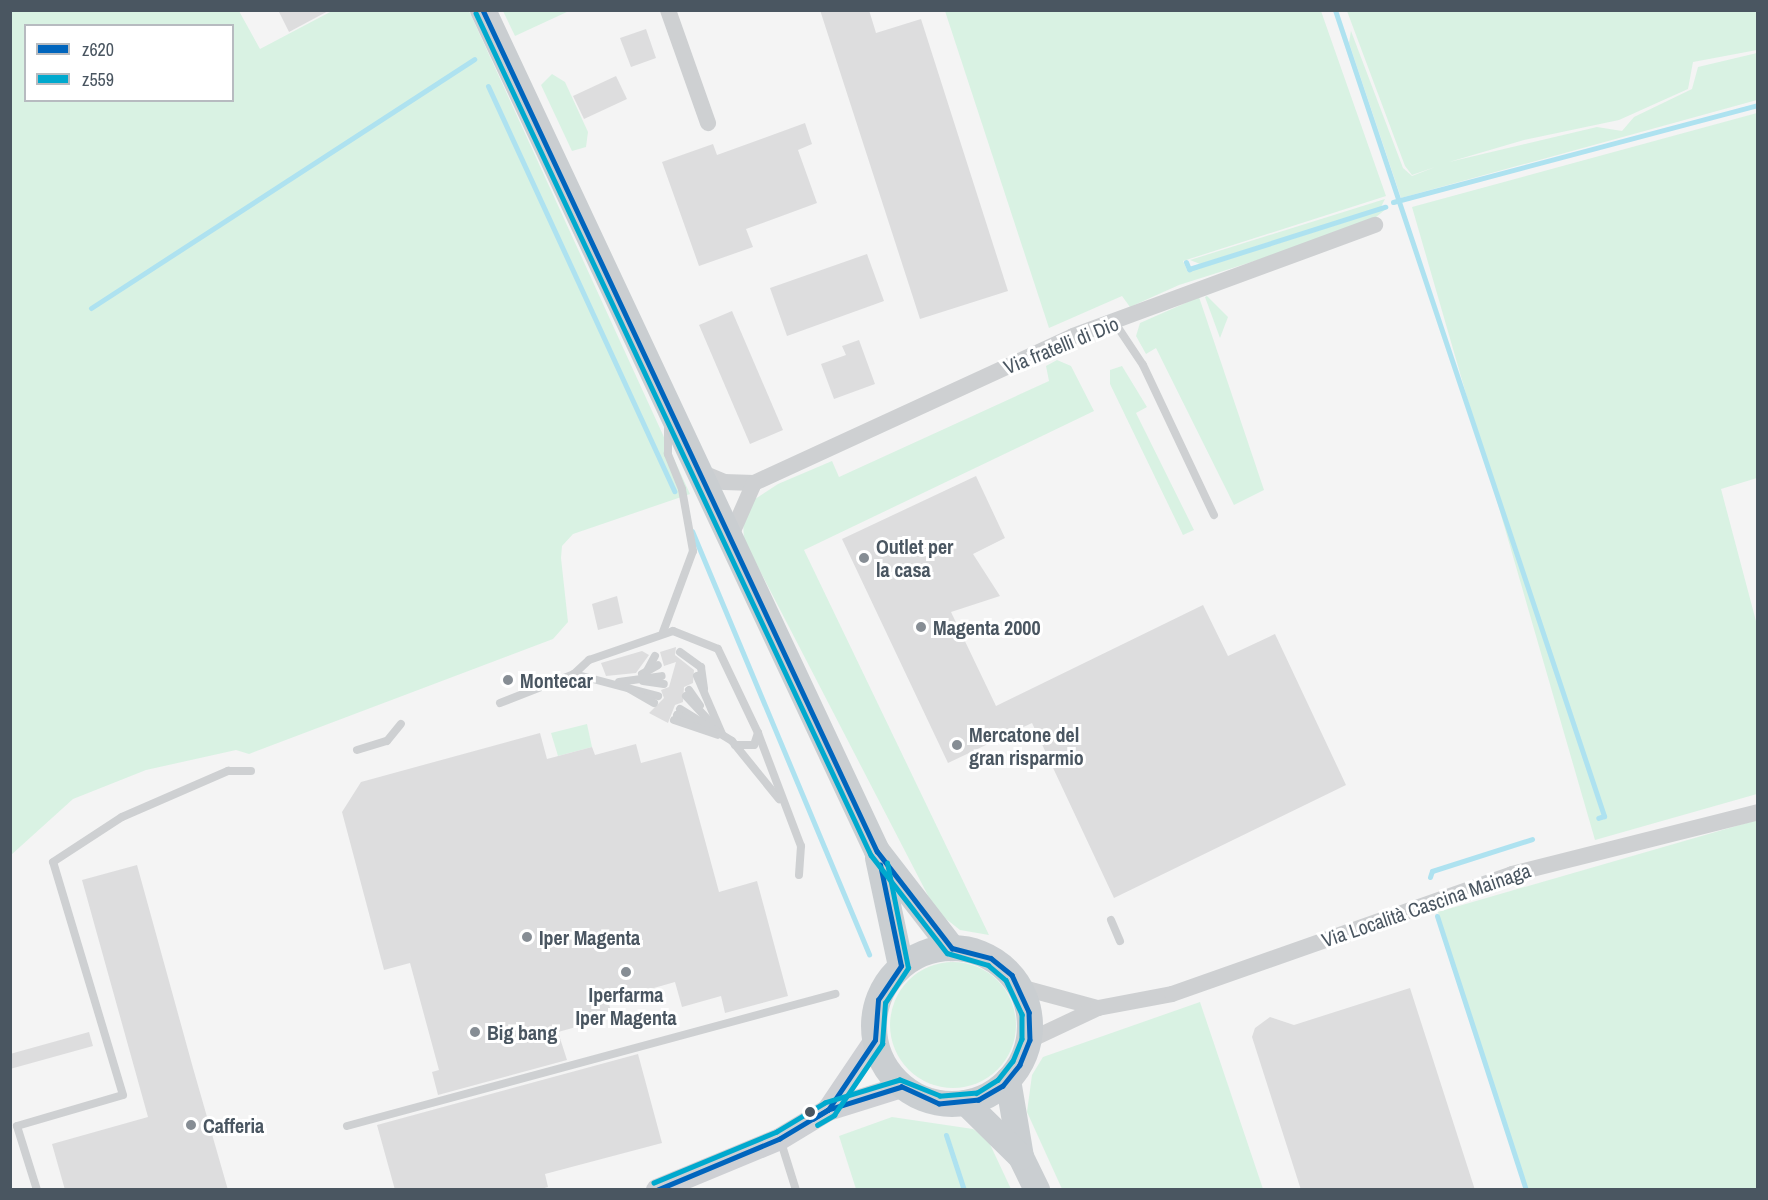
<!DOCTYPE html>
<meta charset="utf-8">
<style>
body{margin:0}
#map{position:relative;width:1768px;height:1200px;overflow:hidden;background:#f4f4f4;font-family:"Archivo Narrow",sans-serif}
div>[style]{position:absolute}
.green>*{inset:0;background:#d9f2e3}
.round{border-radius:50%}
.stream>*{height:5px;margin:-2.5px;padding:0 2.5px;transform-origin:2.5px;border-radius:2.5px;background:#aee2f0}
.building>*{inset:0;background:#ddddde}
.lane>*{height:8px;margin:-4px;padding:0 4px;transform-origin:4px;border-radius:4px;background:#ced0d2}
.street>*{height:16px;margin:-8px;padding:0 8px;transform-origin:8px;border-radius:8px;background:#ced0d2}
.secondary>*{height:22px;margin:-11px;padding:0 11px;transform-origin:11px;border-radius:11px;background:#ced0d4}
.primary>*{height:26px;margin:-13px;padding:0 13px;transform-origin:13px;border-radius:13px;background:#caced1}
.primary>.ring{margin:-13px;padding:0;box-sizing:content-box;background:none;border:26px solid #caced1;border-radius:50%}
.bus-1>*{height:4.5px;margin:-2.25px;padding:0 2.25px;transform-origin:2.25px;border-radius:2.25px;background:#0065bd}
.bus-2>*{height:4.5px;margin:-2.25px;padding:0 2.25px;transform-origin:2.25px;border-radius:2.25px;background:#00a9ce}
.dots>*{width:16px;height:16px;translate:-50% -50%;box-sizing:border-box;border:3px solid #fff;border-radius:50%}
span{translate:-50% -50%;white-space:nowrap;text-align:center;line-height:1.15;-webkit-text-stroke:6px #fff;paint-order:stroke}
.street-label{font-size:20px;color:#4a5661}
.poi-label{font-size:20px;color:#4a5661;font-weight:700}
.left{translate:0 -50%;text-align:left}
.frame{position:absolute;inset:0;border:12px solid #4a5661;pointer-events:none}
.legend{position:absolute;left:24px;top:24px;width:210px;height:78px;box-sizing:border-box;background:#fff;border:2px solid #b7bbc0;margin:0;padding:8px 10px;list-style:none;font-size:18px;color:#4a5661}
.legend li{display:flex;align-items:center;gap:12px;height:30px}
.legend b{width:30px;border:2px solid #b7bbc0}
</style>
<div id="map">
<div class="green">
<div style="clip-path:polygon(evenodd,11px 11px,239px 11px,260px 49px,332px 11px,469px 11px,690px 494px,573px 534px,562px 546px,561px 558px,568px 622px,553px 639px,249px 754px,236px 750px,146px 770px,73px 799px,11px 855px,11px 11px,26px 26px,232px 26px,232px 100px,26px 100px,26px 26px)"></div>
<div style="clip-path:polygon(503px 11px,569px 11px,515px 36px)"></div>
<div style="clip-path:polygon(945px 11px,1321px 11px,1386px 196px,1183px 261px,1188px 272px,1386px 209px,1365px 226px,1179px 285px,1130px 307px,1122px 296px,1049px 328px)"></div>
<div style="clip-path:polygon(1347px 11px,1757px 11px,1757px 50px,1693px 62px,1688px 89px,1619px 120px,1524px 140px,1449px 162px,1597px 127px,1622px 131px,1634px 117px,1692px 89px,1698px 67px,1757px 53px,1757px 100px,1401px 198px,1349px 43px,1351px 31px,1403px 168px,1412px 176px,1435px 167px,1412px 175px,1405px 166px)"></div>
<div style="clip-path:polygon(552px 74px,565px 82px,588px 132px,586px 147px,572px 151px,541px 85px)"></div>
<div style="clip-path:polygon(1757px 113px,1757px 478px,1721px 489px,1757px 625px,1757px 794px,1595px 840px,1412px 207px)"></div>
<div style="clip-path:polygon(1385px 199px,1381px 207px,1200px 264px,1190px 260px)"></div>
<div style="clip-path:polygon(1207px 296px,1228px 317px,1220px 338px,1205px 297px)"></div>
<div style="clip-path:polygon(1199px 297px,1264px 490px,1234px 505px,1156px 348px,1146px 354px,1136px 336px,1140px 323px)"></div>
<div style="clip-path:polygon(1057px 360px,1071px 366px,1094px 411px,804px 550px,989px 935px,960px 930px,936px 911px,744px 540px,743px 521px,752px 501px,778px 484px,832px 461px,839px 477px,1049px 381px,1046px 366px)"></div>
<div style="clip-path:polygon(1122px 366px,1147px 407px,1136px 413px,1194px 530px,1183px 535px,1110px 384px,1110px 370px)"></div>
<div style="clip-path:polygon(587px 724px,592px 747px,558px 756px,551px 733px)"></div>
<div style="clip-path:polygon(1757px 820px,1757px 1189px,1526px 1189px,1438px 912px)"></div>
<div class="round" style="left:890px;top:962px;width:126px;height:126px"></div>
<div style="clip-path:polygon(1200px 1002px,1263px 1189px,1062px 1189px,1027px 1112px,1032px 1075px,1043px 1057px)"></div>
<div style="clip-path:polygon(892px 1117px,973px 1129px,988px 1140px,1011px 1189px,856px 1189px,839px 1136px)"></div>
</div>
<div class="stream">
<div style="left:1335px;top:10px;width:850px;rotate:71.54deg"></div>
<div style="left:1604px;top:816px;width:6px;rotate:162deg"></div>
<div style="left:488px;top:86px;width:446px;rotate:65.3deg"></div>
<div style="left:1393px;top:202px;width:378px;rotate:-14.9deg"></div>
<div style="left:1186px;top:262px;width:8px;rotate:67deg"></div>
<div style="left:1189px;top:269px;width:206px;rotate:-17.6deg"></div>
<div style="left:91px;top:308px;width:457px;rotate:-33deg"></div>
<div style="left:692px;top:531px;width:459px;rotate:67.3deg"></div>
<div style="left:1430px;top:877px;width:6px;rotate:-72deg"></div>
<div style="left:1432px;top:871px;width:105px;rotate:-17.7deg"></div>
<div style="left:1437px;top:916px;width:288px;rotate:72deg"></div>
<div style="left:946px;top:1135px;width:58px;rotate:71.9deg"></div>
</div>
<div class="building">
<div style="clip-path:polygon(278px 10px,330px 10px,289px 32px)"></div>
<div style="clip-path:polygon(820px 10px,869px 10px,876px 33px,921px 19px,1008px 291px,920px 319px)"></div>
<div style="clip-path:polygon(646px 29px,656px 58px,631px 67px,620px 38px)"></div>
<div style="clip-path:polygon(616px 76px,627px 99px,584px 119px,573px 96px)"></div>
<div style="clip-path:polygon(805px 123px,812px 144px,798px 150px,817px 203px,746px 229px,753px 247px,699px 266px,662px 162px,713px 144px,717px 155px)"></div>
<div style="clip-path:polygon(867px 254px,884px 301px,787px 336px,770px 288px)"></div>
<div style="clip-path:polygon(732px 311px,783px 430px,750px 444px,699px 325px)"></div>
<div style="clip-path:polygon(859px 340px,875px 384px,834px 399px,821px 364px,846px 355px,842px 346px)"></div>
<div style="clip-path:polygon(976px 476px,1005px 538px,973px 554px,1000px 596px,951px 612px,996px 706px,1203px 605px,1228px 656px,1275px 634px,1346px 785px,1114px 898px,1032px 723px,948px 763px,842px 539px)"></div>
<div style="clip-path:polygon(617px 596px,623px 623px,598px 630px,592px 604px)"></div>
<div style="clip-path:polygon(676px 647px,675px 655px,694px 670px,693px 683px,684px 687px,683px 702px,675px 705px,668px 723px,649px 713px,664px 698px,661px 690px,669px 687px,676px 662px,664px 666px,660px 652px)"></div>
<div style="clip-path:polygon(642px 651px,649px 655px,636px 673px,606px 676px,601px 663px)"></div>
<div style="clip-path:polygon(540px 733px,547px 759px,592px 747px,595px 755px,636px 744px,641px 763px,681px 752px,719px 892px,757px 881px,788px 996px,725px 1013px,721px 996px,682px 1007px,675px 982px,608px 1001px,613px 1017px,558px 1032px,567px 1060px,438px 1095px,432px 1072px,439px 1070px,410px 963px,384px 970px,342px 812px,361px 782px)"></div>
<div style="clip-path:polygon(137px 865px,193px 1068px,228px 1190px,65px 1190px,52px 1144px,148px 1117px,82px 880px)"></div>
<div style="clip-path:polygon(1410px 988px,1475px 1190px,1301px 1190px,1252px 1037px,1255px 1028px,1270px 1017px,1294px 1025px)"></div>
<div style="clip-path:polygon(89px 1032px,93px 1046px,10px 1069px,10px 1054px)"></div>
<div style="clip-path:polygon(638px 1054px,662px 1143px,545px 1174px,548px 1187px,538px 1190px,395px 1190px,377px 1125px)"></div>
</div>
<div class="lane">
<div style="left:1115px;top:323px;width:50px;rotate:56.3deg"></div>
<div style="left:1143px;top:365px;width:166px;rotate:64.7deg"></div>
<div style="left:663px;top:632px;width:86px;rotate:-69.7deg"></div>
<div style="left:693px;top:551px;width:63px;rotate:-100.1deg"></div>
<div style="left:682px;top:489px;width:38px;rotate:-112deg"></div>
<div style="left:668px;top:454px;width:29px;rotate:-90deg"></div>
<div style="left:680px;top:652px;width:26px;rotate:36deg"></div>
<div style="left:701px;top:667px;width:22px;rotate:82deg"></div>
<div style="left:647px;top:671px;width:17px;rotate:-62deg"></div>
<div style="left:574px;top:674px;width:87px;rotate:14.7deg"></div>
<div style="left:642px;top:674px;width:18px;rotate:-29deg"></div>
<div style="left:697px;top:676px;width:63px;rotate:66.7deg"></div>
<div style="left:643px;top:681px;width:21px;rotate:8deg"></div>
<div style="left:619px;top:682px;width:43px;rotate:-7.9deg"></div>
<div style="left:628px;top:688px;width:30px;rotate:30deg"></div>
<div style="left:689px;top:690px;width:19px;rotate:55deg"></div>
<div style="left:686px;top:696px;width:40px;rotate:47deg"></div>
<div style="left:500px;top:703px;width:79px;rotate:-21.4deg"></div>
<div style="left:574px;top:674px;width:21px;rotate:-43deg"></div>
<div style="left:589px;top:660px;width:89px;rotate:-19deg"></div>
<div style="left:673px;top:631px;width:48px;rotate:21.8deg"></div>
<div style="left:718px;top:649px;width:93px;rotate:64.5deg"></div>
<div style="left:680px;top:709px;width:61px;rotate:31.6deg"></div>
<div style="left:732px;top:741px;width:75px;rotate:51deg"></div>
<div style="left:677px;top:715px;width:19px;rotate:25deg"></div>
<div style="left:674px;top:720px;width:46px;rotate:18.8deg"></div>
<div style="left:735px;top:745px;width:19px"></div>
<div style="left:754px;top:745px;width:13px;rotate:-72deg"></div>
<div style="left:758px;top:733px;width:121px;rotate:69.2deg"></div>
<div style="left:801px;top:846px;width:29px;rotate:94deg"></div>
<div style="left:357px;top:750px;width:31px;rotate:-17deg"></div>
<div style="left:387px;top:741px;width:22px;rotate:-51deg"></div>
<div style="left:1111px;top:920px;width:23px;rotate:67deg"></div>
<div style="left:347px;top:1126px;width:506px;rotate:-15.14deg"></div>
<div style="left:780px;top:1139px;width:53px;rotate:72.6deg"></div>
<div style="left:37px;top:1190px;width:67px;rotate:-107.4deg"></div>
<div style="left:17px;top:1126px;width:110px;rotate:-16.3deg"></div>
<div style="left:123px;top:1095px;width:243px;rotate:-106.7deg"></div>
<div style="left:53px;top:862px;width:82px;rotate:-33.1deg"></div>
<div style="left:122px;top:817px;width:116px;rotate:-23.5deg"></div>
<div style="left:228px;top:771px;width:23px"></div>
</div>
<div class="street">
<div style="left:668px;top:10px;width:120px;rotate:70.5deg"></div>
<div style="left:696px;top:470px;width:30px;rotate:23deg"></div>
<div style="left:724px;top:482px;width:30px;rotate:2deg"></div>
<div style="left:754px;top:483px;width:351px;rotate:-24.7deg"></div>
<div style="left:1073px;top:336px;width:322px;rotate:-20.2deg"></div>
<div style="left:729px;top:540px;width:62px;rotate:-66.3deg"></div>
<div style="left:1020px;top:987px;width:81px;rotate:15.1deg"></div>
<div style="left:1030px;top:1040px;width:75px;rotate:-25.2deg"></div>
<div style="left:1098px;top:1008px;width:75px;rotate:-10.7deg"></div>
<div style="left:1172px;top:994px;width:361px;rotate:-19.4deg"></div>
<div style="left:1512px;top:874px;width:254px;rotate:-14.1deg"></div>
</div>
<div class="secondary">
<div style="left:828px;top:1110px;width:84px;rotate:-56.1deg"></div>
<div style="left:657px;top:1190px;width:133px;rotate:-22.5deg"></div>
<div style="left:780px;top:1139px;width:56px;rotate:-31.1deg"></div>
<div style="left:828px;top:1110px;width:77px;rotate:-17.3deg"></div>
</div>
<div class="primary">
<div style="left:483px;top:10px;width:929px;rotate:64.9deg"></div>
<div style="left:877px;top:851px;width:123px;rotate:52.3deg"></div>
<div style="left:878px;top:858px;width:110px;rotate:78deg"></div>
<div class="ring" style="left:874px;top:948px;width:130px;height:130px"></div>
<div style="left:1008px;top:1080px;width:78px;rotate:80.4deg"></div>
<div style="left:1021px;top:1157px;width:37px;rotate:64deg"></div>
<div style="left:966px;top:1103px;width:77px;rotate:44.5deg"></div>
</div>
<div class="bus-1">
<div style="left:483px;top:10px;width:929px;rotate:64.9deg"></div>
<div style="left:877px;top:851px;width:123px;rotate:52.3deg"></div>
<div style="left:952px;top:948px;width:40px;rotate:14.4deg"></div>
<div style="left:991px;top:958px;width:27px;rotate:39deg"></div>
<div style="left:1012px;top:975px;width:41px;rotate:65.3deg"></div>
<div style="left:1029px;top:1012px;width:28px;rotate:88deg"></div>
<div style="left:1030px;top:1040px;width:27px;rotate:112deg"></div>
<div style="left:1020px;top:1065px;width:27px;rotate:129deg"></div>
<div style="left:1003px;top:1086px;width:28px;rotate:150deg"></div>
<div style="left:979px;top:1100px;width:40px;rotate:174.3deg"></div>
<div style="left:939px;top:1104px;width:41px;rotate:-155.3deg"></div>
<div style="left:902px;top:1087px;width:77px;rotate:162.7deg"></div>
<div style="left:828px;top:1110px;width:56px;rotate:148.9deg"></div>
<div style="left:780px;top:1139px;width:132px;rotate:157.3deg"></div>
<div style="left:813px;top:1119px;width:17px;rotate:-31deg"></div>
<div style="left:828px;top:1110px;width:84px;rotate:-56.1deg"></div>
<div style="left:875px;top:1040px;width:40px;rotate:-85.7deg"></div>
<div style="left:878px;top:1000px;width:41px;rotate:-55.9deg"></div>
<div style="left:901px;top:966px;width:103px;rotate:-101.7deg"></div>
</div>
<div class="bus-2">
<div style="left:476px;top:13px;width:930px;rotate:64.87deg"></div>
<div style="left:871px;top:855px;width:124px;rotate:52.2deg"></div>
<div style="left:947px;top:953px;width:43px;rotate:16.3deg"></div>
<div style="left:988px;top:965px;width:23px;rotate:40deg"></div>
<div style="left:1006px;top:980px;width:38px;rotate:65deg"></div>
<div style="left:1022px;top:1014px;width:25px;rotate:90deg"></div>
<div style="left:1022px;top:1039px;width:24px;rotate:112deg"></div>
<div style="left:1013px;top:1061px;width:24px;rotate:128deg"></div>
<div style="left:998px;top:1080px;width:25px;rotate:148deg"></div>
<div style="left:977px;top:1093px;width:37px;rotate:175deg"></div>
<div style="left:940px;top:1096px;width:43px;rotate:-158.2deg"></div>
<div style="left:900px;top:1080px;width:78px;rotate:163deg"></div>
<div style="left:825px;top:1103px;width:56px;rotate:148.9deg"></div>
<div style="left:777px;top:1132px;width:133px;rotate:157.5deg"></div>
<div style="left:817px;top:1125px;width:20px;rotate:-30deg"></div>
<div style="left:834px;top:1115px;width:86px;rotate:-55.9deg"></div>
<div style="left:882px;top:1044px;width:41px;rotate:-85.8deg"></div>
<div style="left:885px;top:1003px;width:42px;rotate:-56.7deg"></div>
<div style="left:908px;top:968px;width:107px;rotate:-101.3deg"></div>
</div>
<div class="dots">
<div style="left:864px;top:558px;background:#868d94"></div>
<div style="left:921px;top:627px;background:#868d94"></div>
<div style="left:508px;top:680px;background:#868d94"></div>
<div style="left:957px;top:745px;background:#868d94"></div>
<div style="left:527px;top:937px;background:#868d94"></div>
<div style="left:626px;top:972px;background:#868d94"></div>
<div style="left:475px;top:1032px;background:#868d94"></div>
<div style="left:810px;top:1112px;background:#4a5661"></div>
<div style="left:191px;top:1125px;background:#868d94"></div>
</div>
<div class="street-label">
<span style="left:1061px;top:345px;rotate:-22deg">Via fratelli di Dio</span>
<span style="left:1426px;top:905px;rotate:-19deg">Via Località Cascina Mainaga</span>
</div>
<div class="poi-label">
<span class="left" style="left:876px;top:558px">Outlet per<br>la casa</span>
<span class="left" style="left:933px;top:627px">Magenta 2000</span>
<span class="left" style="left:520px;top:680px">Montecar</span>
<span class="left" style="left:969px;top:746px">Mercatone del<br>gran risparmio</span>
<span class="left" style="left:539px;top:937px">Iper Magenta</span>
<span style="left:626px;top:1006px">Iperfarma<br>Iper Magenta</span>
<span class="left" style="left:487px;top:1032px">Big bang</span>
<span class="left" style="left:203px;top:1125px">Cafferia</span>
</div>
<div class="frame"></div>
<ul class="legend">
<li><b style="height:8px;background:#0065bd"></b>z620</li>
<li><b style="height:8px;background:#00a9ce"></b>z559</li>
</ul>
</div>
